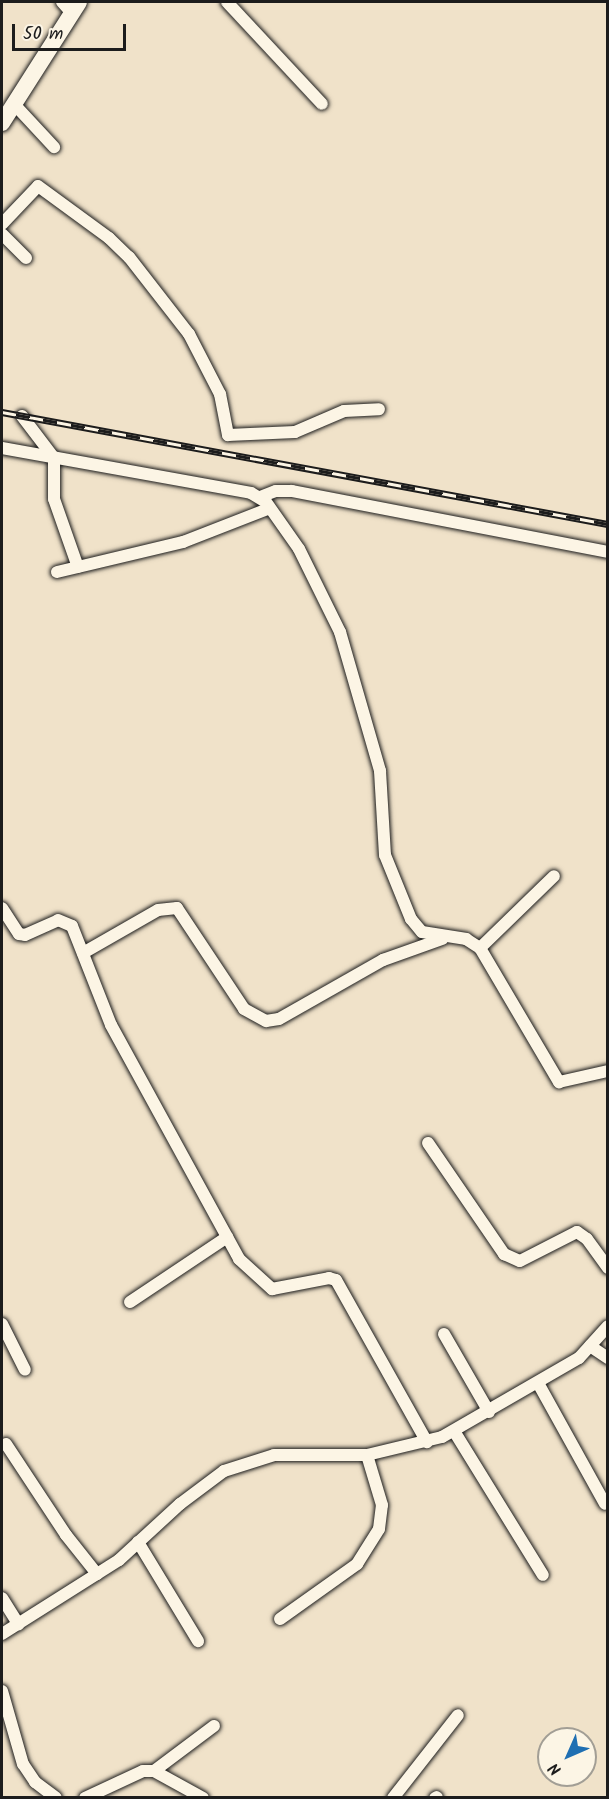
<!DOCTYPE html>
<style>
body{margin:0}
#map{position:relative;width:609px;height:1799px;overflow:hidden;background:#f0e2c9;font-family:Kalam,sans-serif}
div>[style]{position:absolute}
.roads{filter:drop-shadow(0 0 2px #1c1c1c) drop-shadow(0 0 2px #1c1c1c)}
.minor>*{height:12px;margin:-6px;padding:0 6px;transform-origin:6px;border-radius:6px;background:#fcf5e5}
.secondary>*{height:16px;margin:-8px;padding:0 8px;transform-origin:8px;border-radius:8px;background:#fcf5e5}
.rail>*{height:7px;margin-top:-3.5px;transform-origin:0;background:repeating-linear-gradient(90deg,#fcf5e5 0 14px,#1c1c1c 0 28px);box-sizing:border-box;border-block:2px solid #1c1c1c}
span{translate:-50% -50%;white-space:nowrap;text-align:center;line-height:1.15;-webkit-text-stroke:4.5px #fcf5e5;paint-order:stroke}
.frame{position:absolute;inset:0;border:3px solid #1c1c1c;pointer-events:none}
.north{position:absolute;left:537px;top:1727px;width:60px;height:60px;box-sizing:border-box;background:#fcf5e5;border:2px solid #a29e95;border-radius:50%;rotate:225deg;font-size:16px;font-weight:700;line-height:24px;text-align:center;color:#1c1c1c}
.north::after{content:'';display:block;margin:auto;width:21px;height:27px;background:#1f6fb2;clip-path:polygon(50% 0,100% 100%,50% 72%,0 100%)}
.scale{position:absolute;left:12px;top:24px;width:114px;height:27px;box-sizing:border-box;border:3px solid #1c1c1c;border-top:0;padding-left:8px;font-size:18px;line-height:21px;white-space:nowrap;color:#1c1c1c;-webkit-text-stroke:4px #fcf5e5;paint-order:stroke}
</style>
<div id="map">
<div class="roads">
<div class="minor">
<div style="left:62px;top:2px;width:15px;rotate:48deg"></div>
<div style="left:227px;top:2px;width:139px;rotate:47deg"></div>
<div style="left:14px;top:104px;width:59px;rotate:47.1deg"></div>
<div style="left:2px;top:224px;width:52px;rotate:-46.5deg"></div>
<div style="left:38px;top:186px;width:88px;rotate:36.2deg"></div>
<div style="left:109px;top:238px;width:28px;rotate:44deg"></div>
<div style="left:129px;top:257px;width:98px;rotate:52.1deg"></div>
<div style="left:189px;top:334px;width:68px;rotate:62.7deg"></div>
<div style="left:220px;top:394px;width:42px;rotate:79deg"></div>
<div style="left:228px;top:435px;width:67px;rotate:-2.6deg"></div>
<div style="left:295px;top:432px;width:53px;rotate:-23.2deg"></div>
<div style="left:344px;top:411px;width:35px;rotate:-3deg"></div>
<div style="left:2px;top:234px;width:34px;rotate:45deg"></div>
<div style="left:22px;top:416px;width:53px;rotate:52.7deg"></div>
<div style="left:54px;top:458px;width:41px;rotate:90deg"></div>
<div style="left:54px;top:499px;width:72px;rotate:70.6deg"></div>
<div style="left:2px;top:448px;width:253px;rotate:10.2deg"></div>
<div style="left:251px;top:493px;width:17px;rotate:31deg"></div>
<div style="left:266px;top:502px;width:57px;rotate:54.9deg"></div>
<div style="left:299px;top:549px;width:93px;rotate:63.7deg"></div>
<div style="left:340px;top:632px;width:145px;rotate:73.9deg"></div>
<div style="left:380px;top:771px;width:84px;rotate:86.6deg"></div>
<div style="left:385px;top:855px;width:69px;rotate:67.9deg"></div>
<div style="left:411px;top:919px;width:17px;rotate:50deg"></div>
<div style="left:422px;top:932px;width:45px;rotate:9deg"></div>
<div style="left:466px;top:939px;width:17px;rotate:33deg"></div>
<div style="left:480px;top:948px;width:156px;rotate:59.5deg"></div>
<div style="left:559px;top:1082px;width:50px;rotate:-12.7deg"></div>
<div style="left:260px;top:497px;width:17px;rotate:-21deg"></div>
<div style="left:276px;top:491px;width:16px"></div>
<div style="left:292px;top:491px;width:322px;rotate:10.9deg"></div>
<div style="left:57px;top:572px;width:130px;rotate:-13.4deg"></div>
<div style="left:183px;top:542px;width:93px;rotate:-21.3deg"></div>
<div style="left:2px;top:908px;width:31px;rotate:57deg"></div>
<div style="left:19px;top:934px;width:6px;rotate:9deg"></div>
<div style="left:25px;top:935px;width:36px;rotate:-24deg"></div>
<div style="left:58px;top:920px;width:15px;rotate:23deg"></div>
<div style="left:72px;top:926px;width:106px;rotate:68.5deg"></div>
<div style="left:111px;top:1025px;width:267px;rotate:61.3deg"></div>
<div style="left:239px;top:1259px;width:45px;rotate:42.3deg"></div>
<div style="left:272px;top:1289px;width:58px;rotate:-10.9deg"></div>
<div style="left:329px;top:1278px;width:7px;rotate:16deg"></div>
<div style="left:336px;top:1280px;width:186px;rotate:60.7deg"></div>
<div style="left:480px;top:948px;width:103px;rotate:-44.2deg"></div>
<div style="left:83px;top:953px;width:86px;rotate:-29.8deg"></div>
<div style="left:158px;top:910px;width:19px;rotate:-6deg"></div>
<div style="left:177px;top:908px;width:121px;rotate:56.4deg"></div>
<div style="left:244px;top:1009px;width:25px;rotate:29deg"></div>
<div style="left:266px;top:1021px;width:13px;rotate:-9deg"></div>
<div style="left:279px;top:1019px;width:120px;rotate:-29.6deg"></div>
<div style="left:383px;top:960px;width:63px;rotate:-19.6deg"></div>
<div style="left:428px;top:1143px;width:135px;rotate:55.6deg"></div>
<div style="left:504px;top:1254px;width:17px;rotate:24deg"></div>
<div style="left:520px;top:1261px;width:64px;rotate:-27deg"></div>
<div style="left:577px;top:1232px;width:12px;rotate:35deg"></div>
<div style="left:587px;top:1239px;width:36px;rotate:54deg"></div>
<div style="left:130px;top:1302px;width:117px;rotate:-33.8deg"></div>
<div style="left:2px;top:1324px;width:51px;rotate:63.4deg"></div>
<div style="left:444px;top:1334px;width:90px;rotate:60deg"></div>
<div style="left:590px;top:1346px;width:22px;rotate:34deg"></div>
<div style="left:538px;top:1383px;width:138px;rotate:61deg"></div>
<div style="left:454px;top:1431px;width:169px;rotate:58.3deg"></div>
<div style="left:6px;top:1444px;width:109px;rotate:56.6deg"></div>
<div style="left:66px;top:1535px;width:50px;rotate:51.5deg"></div>
<div style="left:138px;top:1542px;width:116px;rotate:58.8deg"></div>
<div style="left:2px;top:1598px;width:31px;rotate:58deg"></div>
<div style="left:280px;top:1619px;width:95px;rotate:-35.5deg"></div>
<div style="left:357px;top:1564px;width:41px;rotate:-57.8deg"></div>
<div style="left:379px;top:1529px;width:24px;rotate:-83deg"></div>
<div style="left:382px;top:1505px;width:52px;rotate:-106.7deg"></div>
<div style="left:2px;top:1634px;width:138px;rotate:-32.3deg"></div>
<div style="left:119px;top:1560px;width:83px;rotate:-42.6deg"></div>
<div style="left:180px;top:1504px;width:55px;rotate:-36.9deg"></div>
<div style="left:224px;top:1471px;width:52px;rotate:-17.7deg"></div>
<div style="left:274px;top:1455px;width:93px"></div>
<div style="left:367px;top:1455px;width:77px;rotate:-13.5deg"></div>
<div style="left:442px;top:1437px;width:158px;rotate:-30deg"></div>
<div style="left:579px;top:1358px;width:43px;rotate:-47.8deg"></div>
<div style="left:2px;top:1691px;width:76px;rotate:74deg"></div>
<div style="left:23px;top:1764px;width:22px;rotate:56deg"></div>
<div style="left:35px;top:1782px;width:26px;rotate:37deg"></div>
<div style="left:154px;top:1771px;width:75px;rotate:-36.9deg"></div>
<div style="left:85px;top:1798px;width:64px;rotate:-25deg"></div>
<div style="left:143px;top:1771px;width:11px"></div>
<div style="left:154px;top:1771px;width:56px;rotate:28.9deg"></div>
<div style="left:393px;top:1798px;width:105px;rotate:-51.9deg"></div>
<div style="left:435px;top:1798px;width:2px;rotate:-27deg"></div>
</div>
<div class="secondary">
<div style="left:2px;top:123px;width:143px;rotate:-57.5deg"></div>
</div>
</div>
<div class="rail">
<div style="left:2px;top:412px;width:616px;rotate:10.47deg"></div>
</div>
<div class="frame"></div>
<div class="north">N</div>
<div class="scale">50 m</div>
</div>
